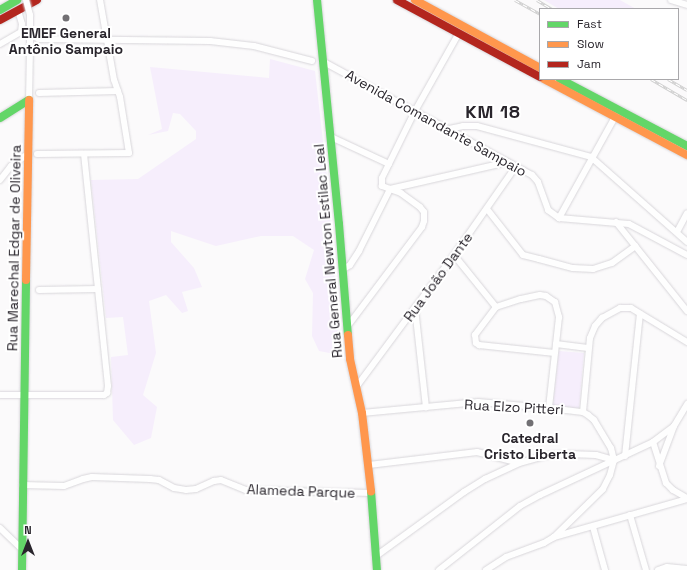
<!DOCTYPE html>
<meta charset="utf-8">
<style>
body{margin:0}
#map{position:relative;width:687px;height:570px;overflow:hidden;background:#fbfafb;font-family:"Space Grotesk",sans-serif}
div>[style]{position:absolute}
.green>*{inset:0;background:#f6eefc}
.roads{filter:drop-shadow(0 0 1px #d8d6da) drop-shadow(0 0 1px #d8d6da)}
.street>*{height:6px;margin:-3px;padding:0 3px;transform-origin:3px;border-radius:3px;background:#fefefe}
.fast>*{height:8px;margin:-4px;padding:0 4px;transform-origin:4px;border-radius:4px;background:#63d668}
.slow>*{height:8px;margin:-4px;padding:0 4px;transform-origin:4px;border-radius:4px;background:#ff974d}
.jam>*{height:8px;margin:-4px;padding:0 4px;transform-origin:4px;border-radius:4px;background:#b3261e}
.rail>*{height:3px;margin-top:-1.5px;transform-origin:0;background:repeating-linear-gradient(90deg,#fff 0 4.5px,#cecece 0 9px);box-sizing:border-box;border-block:1px solid #cecece}
.bridges{filter:drop-shadow(0 0 1px #d8d6da) drop-shadow(0 0 1px #d8d6da)}
.street-bridge>*{height:6px;margin:-3px;padding:0 3px;transform-origin:3px;border-radius:3px;background:#fefefe}
.dots>*{width:11px;height:11px;translate:-50% -50%;box-sizing:border-box;border:2px solid #fff;border-radius:50%}
span{translate:-50% -50%;white-space:nowrap;text-align:center;line-height:1.15;-webkit-text-stroke:4px #fff;paint-order:stroke}
.poi-label{font-size:14px;color:#29252c;font-weight:700}
.street-label{font-size:14px;color:#29252c}
.district-label{font-size:18px;color:#29252c;font-weight:700;letter-spacing:1px}
.legend{position:absolute;left:539px;top:8px;width:140px;height:72px;box-sizing:border-box;background:#fff;border:1px solid #a9a8ab;margin:0;padding:5px 7px;list-style:none;font-size:12px;color:#29252c}
.legend li{display:flex;align-items:center;gap:8px;height:20px}
.legend b{width:20px;border:1px solid #a9a8ab}
.north{position:absolute;left:8px;top:522px;width:40px;height:40px;-webkit-text-stroke:3px #fff;paint-order:stroke;rotate:0deg;font-size:11px;font-weight:700;line-height:16px;text-align:center;color:#29252c}
.north::after{content:'';display:block;margin:auto;width:14px;height:18px;background:#29252c;clip-path:polygon(50% 0,100% 100%,50% 72%,0 100%)}
</style>
<div id="map">
<div class="green">
<div style="clip-path:polygon(544px 0,620px 0,636px 9px,559px 9px)"></div>
<div style="clip-path:polygon(270px 59px,315px 71px,327px 177px,340px 355px,319px 351px,312px 336px,313px 293px,305px 279px,314px 250px,293px 236px,261px 236px,216px 246px,171px 231px,171px 242px,194px 268px,202px 287px,182px 292px,188px 311px,182px 313px,166px 295px,149px 301px,156px 353px,143px 395px,157px 407px,151px 438px,134px 445px,113px 420px,111px 357px,128px 355px,123px 317px,106px 318px,91px 180px,138px 179px,196px 139px,196px 131px,180px 114px,173px 113px,168px 131px,148px 135px,162px 129px,150px 67px,269px 78px)"></div>
<div style="clip-path:polygon(559px 351px,584px 353px,579px 409px,553px 405px)"></div>
</div>
<div class="roads">
<div class="street">
<div style="left:671px;top:0;width:17px;rotate:17deg"></div>
<div style="left:38px;top:39px;width:172px;rotate:0.7deg"></div>
<div style="left:210px;top:41px;width:44px;rotate:6.5deg"></div>
<div style="left:254px;top:46px;width:60px;rotate:14.5deg"></div>
<div style="left:0;top:44px;width:24px;rotate:-30deg"></div>
<div style="left:21px;top:32px;width:8px;rotate:-83deg"></div>
<div style="left:22px;top:24px;width:15px;rotate:-106deg"></div>
<div style="left:322px;top:61px;width:239px;rotate:28.5deg"></div>
<div style="left:532px;top:175px;width:9px;rotate:49deg"></div>
<div style="left:538px;top:182px;width:30px;rotate:70deg"></div>
<div style="left:548px;top:210px;width:14px;rotate:36deg"></div>
<div style="left:559px;top:218px;width:70px;rotate:4.9deg"></div>
<div style="left:629px;top:224px;width:66px;rotate:28.1deg"></div>
<div style="left:39px;top:93px;width:79px;rotate:-1.5deg"></div>
<div style="left:29px;top:100px;width:53px;rotate:-88.9deg"></div>
<div style="left:449px;top:129px;width:14px;rotate:-12deg"></div>
<div style="left:463px;top:126px;width:14px"></div>
<div style="left:477px;top:126px;width:118px;rotate:15.2deg"></div>
<div style="left:591px;top:157px;width:128px;rotate:41.5deg"></div>
<div style="left:331px;top:137px;width:64px;rotate:25deg"></div>
<div style="left:37px;top:154px;width:92px;rotate:-0.6deg"></div>
<div style="left:129px;top:153px;width:57px;rotate:-99.1deg"></div>
<div style="left:120px;top:97px;width:18px;rotate:-109deg"></div>
<div style="left:114px;top:80px;width:81px;rotate:-99.9deg"></div>
<div style="left:0;top:180px;width:18px;rotate:-52deg"></div>
<div style="left:11px;top:166px;width:22px;rotate:-36deg"></div>
<div style="left:390px;top:189px;width:121px;rotate:-12.9deg"></div>
<div style="left:487px;top:209px;width:58px;rotate:52deg"></div>
<div style="left:523px;top:255px;width:16px;rotate:14deg"></div>
<div style="left:539px;top:259px;width:35px;rotate:15deg"></div>
<div style="left:573px;top:268px;width:20px;rotate:3deg"></div>
<div style="left:593px;top:269px;width:20px;rotate:-18deg"></div>
<div style="left:612px;top:263px;width:29px;rotate:-36deg"></div>
<div style="left:559px;top:218px;width:118px;rotate:-61deg"></div>
<div style="left:616px;top:222px;width:114px;rotate:51.4deg"></div>
<div style="left:677px;top:232px;width:21px;rotate:-62deg"></div>
<div style="left:454px;top:255px;width:67px;rotate:51.1deg"></div>
<div style="left:342px;top:270px;width:9px;rotate:-32deg"></div>
<div style="left:350px;top:265px;width:17px;rotate:-57deg"></div>
<div style="left:359px;top:251px;width:69px;rotate:-63.4deg"></div>
<div style="left:390px;top:189px;width:9px;rotate:-159deg"></div>
<div style="left:382px;top:186px;width:8px;rotate:-90deg"></div>
<div style="left:382px;top:178px;width:75px;rotate:-63.8deg"></div>
<div style="left:415px;top:111px;width:90px;rotate:-60.6deg"></div>
<div style="left:39px;top:290px;width:59px;rotate:-1deg"></div>
<div style="left:496px;top:307px;width:26px;rotate:-18deg"></div>
<div style="left:521px;top:299px;width:19px;rotate:-12deg"></div>
<div style="left:540px;top:295px;width:6px;rotate:9deg"></div>
<div style="left:546px;top:296px;width:11px;rotate:34deg"></div>
<div style="left:555px;top:302px;width:16px;rotate:75deg"></div>
<div style="left:559px;top:317px;width:92px;rotate:96.3deg"></div>
<div style="left:496px;top:307px;width:35px;rotate:127deg"></div>
<div style="left:475px;top:335px;width:8px;rotate:83deg"></div>
<div style="left:476px;top:343px;width:4px;rotate:34deg"></div>
<div style="left:479px;top:345px;width:76px;rotate:6deg"></div>
<div style="left:415px;top:308px;width:100px;rotate:83.7deg"></div>
<div style="left:347px;top:327px;width:125px;rotate:-53.1deg"></div>
<div style="left:422px;top:227px;width:6px;rotate:-72deg"></div>
<div style="left:424px;top:221px;width:9px;rotate:-90deg"></div>
<div style="left:424px;top:212px;width:6px;rotate:-129deg"></div>
<div style="left:420px;top:207px;width:24px;rotate:-144deg"></div>
<div style="left:401px;top:193px;width:12px;rotate:-160deg"></div>
<div style="left:556px;top:344px;width:32px;rotate:7deg"></div>
<div style="left:357px;top:386px;width:163px;rotate:-53.5deg"></div>
<div style="left:454px;top:255px;width:108px;rotate:-55.1deg"></div>
<div style="left:0;top:395px;width:104px"></div>
<div style="left:104px;top:395px;width:4px;rotate:-34deg"></div>
<div style="left:107px;top:393px;width:7px;rotate:-82deg"></div>
<div style="left:108px;top:386px;width:233px;rotate:-95.9deg"></div>
<div style="left:583px;top:412px;width:74px;rotate:-84.6deg"></div>
<div style="left:590px;top:338px;width:13px;rotate:-67deg"></div>
<div style="left:595px;top:326px;width:11px;rotate:-49deg"></div>
<div style="left:602px;top:318px;width:21px;rotate:-29deg"></div>
<div style="left:620px;top:308px;width:11px"></div>
<div style="left:631px;top:308px;width:66px;rotate:31.3deg"></div>
<div style="left:362px;top:413px;width:117px;rotate:-5.4deg"></div>
<div style="left:478px;top:402px;width:71px;rotate:4.8deg"></div>
<div style="left:549px;top:408px;width:34px;rotate:7deg"></div>
<div style="left:583px;top:412px;width:6px;rotate:31deg"></div>
<div style="left:588px;top:415px;width:8px;rotate:40deg"></div>
<div style="left:594px;top:420px;width:33px;rotate:59deg"></div>
<div style="left:611px;top:448px;width:12px;rotate:76deg"></div>
<div style="left:614px;top:460px;width:16px;rotate:105deg"></div>
<div style="left:610px;top:475px;width:16px;rotate:117deg"></div>
<div style="left:603px;top:489px;width:69px;rotate:135.6deg"></div>
<div style="left:653px;top:442px;width:43px;rotate:72.4deg"></div>
<div style="left:666px;top:483px;width:10px;rotate:45deg"></div>
<div style="left:673px;top:490px;width:16px;rotate:30deg"></div>
<div style="left:625px;top:456px;width:143px;rotate:-84deg"></div>
<div style="left:369px;top:465px;width:109px;rotate:-6.9deg"></div>
<div style="left:477px;top:452px;width:43px;rotate:14.7deg"></div>
<div style="left:659px;top:466px;width:43px;rotate:-69.4deg"></div>
<div style="left:22px;top:485px;width:42px;rotate:1.4deg"></div>
<div style="left:64px;top:486px;width:20px;rotate:-20deg"></div>
<div style="left:83px;top:479px;width:9px;rotate:-13deg"></div>
<div style="left:92px;top:477px;width:58px;rotate:2deg"></div>
<div style="left:150px;top:479px;width:9px;rotate:6deg"></div>
<div style="left:159px;top:480px;width:17px;rotate:28deg"></div>
<div style="left:174px;top:488px;width:12px;rotate:9deg"></div>
<div style="left:186px;top:490px;width:10px;rotate:-6deg"></div>
<div style="left:196px;top:489px;width:20px;rotate:-24deg"></div>
<div style="left:214px;top:481px;width:7px;rotate:-8deg"></div>
<div style="left:221px;top:480px;width:27px;rotate:22deg"></div>
<div style="left:246px;top:490px;width:126px;rotate:1.4deg"></div>
<div style="left:630px;top:515px;width:57px;rotate:73.8deg"></div>
<div style="left:593px;top:527px;width:45px;rotate:74.4deg"></div>
<div style="left:0;top:528px;width:30px;rotate:44deg"></div>
<div style="left:376px;top:556px;width:109px;rotate:-36deg"></div>
<div style="left:464px;top:492px;width:25px;rotate:-32deg"></div>
<div style="left:485px;top:479px;width:38px;rotate:-25deg"></div>
<div style="left:519px;top:463px;width:31px;rotate:-15deg"></div>
<div style="left:549px;top:455px;width:19px;rotate:-3deg"></div>
<div style="left:568px;top:454px;width:28px;rotate:2deg"></div>
<div style="left:596px;top:455px;width:19px;rotate:16deg"></div>
<div style="left:439px;top:570px;width:103px;rotate:-38.3deg"></div>
<div style="left:520px;top:506px;width:23px;rotate:-29deg"></div>
<div style="left:540px;top:495px;width:125px;rotate:-25.1deg"></div>
<div style="left:653px;top:442px;width:26px;rotate:-37deg"></div>
<div style="left:674px;top:426px;width:26px;rotate:-59deg"></div>
<div style="left:486px;top:570px;width:24px;rotate:-33deg"></div>
<div style="left:506px;top:557px;width:40px;rotate:-20.2deg"></div>
<div style="left:544px;top:543px;width:12px;rotate:-31deg"></div>
<div style="left:554px;top:537px;width:138px;rotate:-15.9deg"></div>
<div style="left:658px;top:570px;width:9px;rotate:-18deg"></div>
<div style="left:667px;top:567px;width:20px;rotate:6deg"></div>
</div>
<div class="fast">
<div style="left:317px;top:0;width:225px;rotate:84.4deg"></div>
<div style="left:339px;top:224px;width:111px;rotate:85.4deg"></div>
<div style="left:0;top:10px;width:20px;rotate:-30deg"></div>
<div style="left:560px;top:79px;width:144px;rotate:27.8deg"></div>
<div style="left:0;top:118px;width:34px;rotate:-32deg"></div>
<div style="left:371px;top:491px;width:79px;rotate:85.7deg"></div>
<div style="left:22px;top:570px;width:290px;rotate:-89.2deg"></div>
</div>
<div class="slow">
<div style="left:415px;top:0;width:142px;rotate:28.5deg"></div>
<div style="left:544px;top:79px;width:162px;rotate:28deg"></div>
<div style="left:26px;top:280px;width:180px;rotate:-89deg"></div>
<div style="left:348px;top:335px;width:24px;rotate:85deg"></div>
<div style="left:350px;top:359px;width:55px;rotate:77.5deg"></div>
<div style="left:362px;top:413px;width:79px;rotate:83.4deg"></div>
</div>
<div class="jam">
<div style="left:397px;top:0;width:162px;rotate:28.3deg"></div>
<div style="left:0;top:20px;width:42px;rotate:-28.4deg"></div>
</div>
</div>
<div class="rail">
<div style="left:515px;top:0;width:29px;rotate:29deg"></div>
<div style="left:537px;top:0;width:17px;rotate:31deg"></div>
<div style="left:651px;top:79px;width:42px;rotate:30.3deg"></div>
<div style="left:668px;top:79px;width:22px;rotate:30deg"></div>
</div>
<div class="bridges">
<div class="street-bridge">
<div style="left:26px;top:0;width:16px;rotate:75deg"></div>
<div style="left:30px;top:15px;width:32px;rotate:90deg"></div>
</div>
</div>
<div class="dots">
<div style="left:66px;top:18px;background:#727074"></div>
<div style="left:530px;top:423px;background:#727074"></div>
</div>
<div class="poi-label">
<span style="left:66px;top:41px">EMEF General<br>Antônio Sampaio</span>
<span style="left:530px;top:446px">Catedral<br>Cristo Liberta</span>
</div>
<div class="street-label">
<span style="left:436px;top:123px;rotate:29deg">Avenida Comandante Sampaio</span>
<span style="left:14px;top:248px;rotate:-89deg">Rua Marechal Edgar de Oliveira</span>
<span style="left:328px;top:251px;rotate:-95deg">Rua General Newton Estilac Leal</span>
<span style="left:438px;top:277px;rotate:-54deg">Rua João Dante</span>
<span style="left:514px;top:407px;rotate:3deg">Rua Elzo Pitteri</span>
<span style="left:301px;top:491px;rotate:2deg">Alameda Parque</span>
</div>
<div class="district-label">
<span style="left:493px;top:112px">KM 18</span>
</div>
<ul class="legend">
<li><b style="height:5px;background:#63d668"></b>Fast</li>
<li><b style="height:5px;background:#ff974d"></b>Slow</li>
<li><b style="height:5px;background:#b3261e"></b>Jam</li>
</ul>
<div class="north">N</div>
</div>
